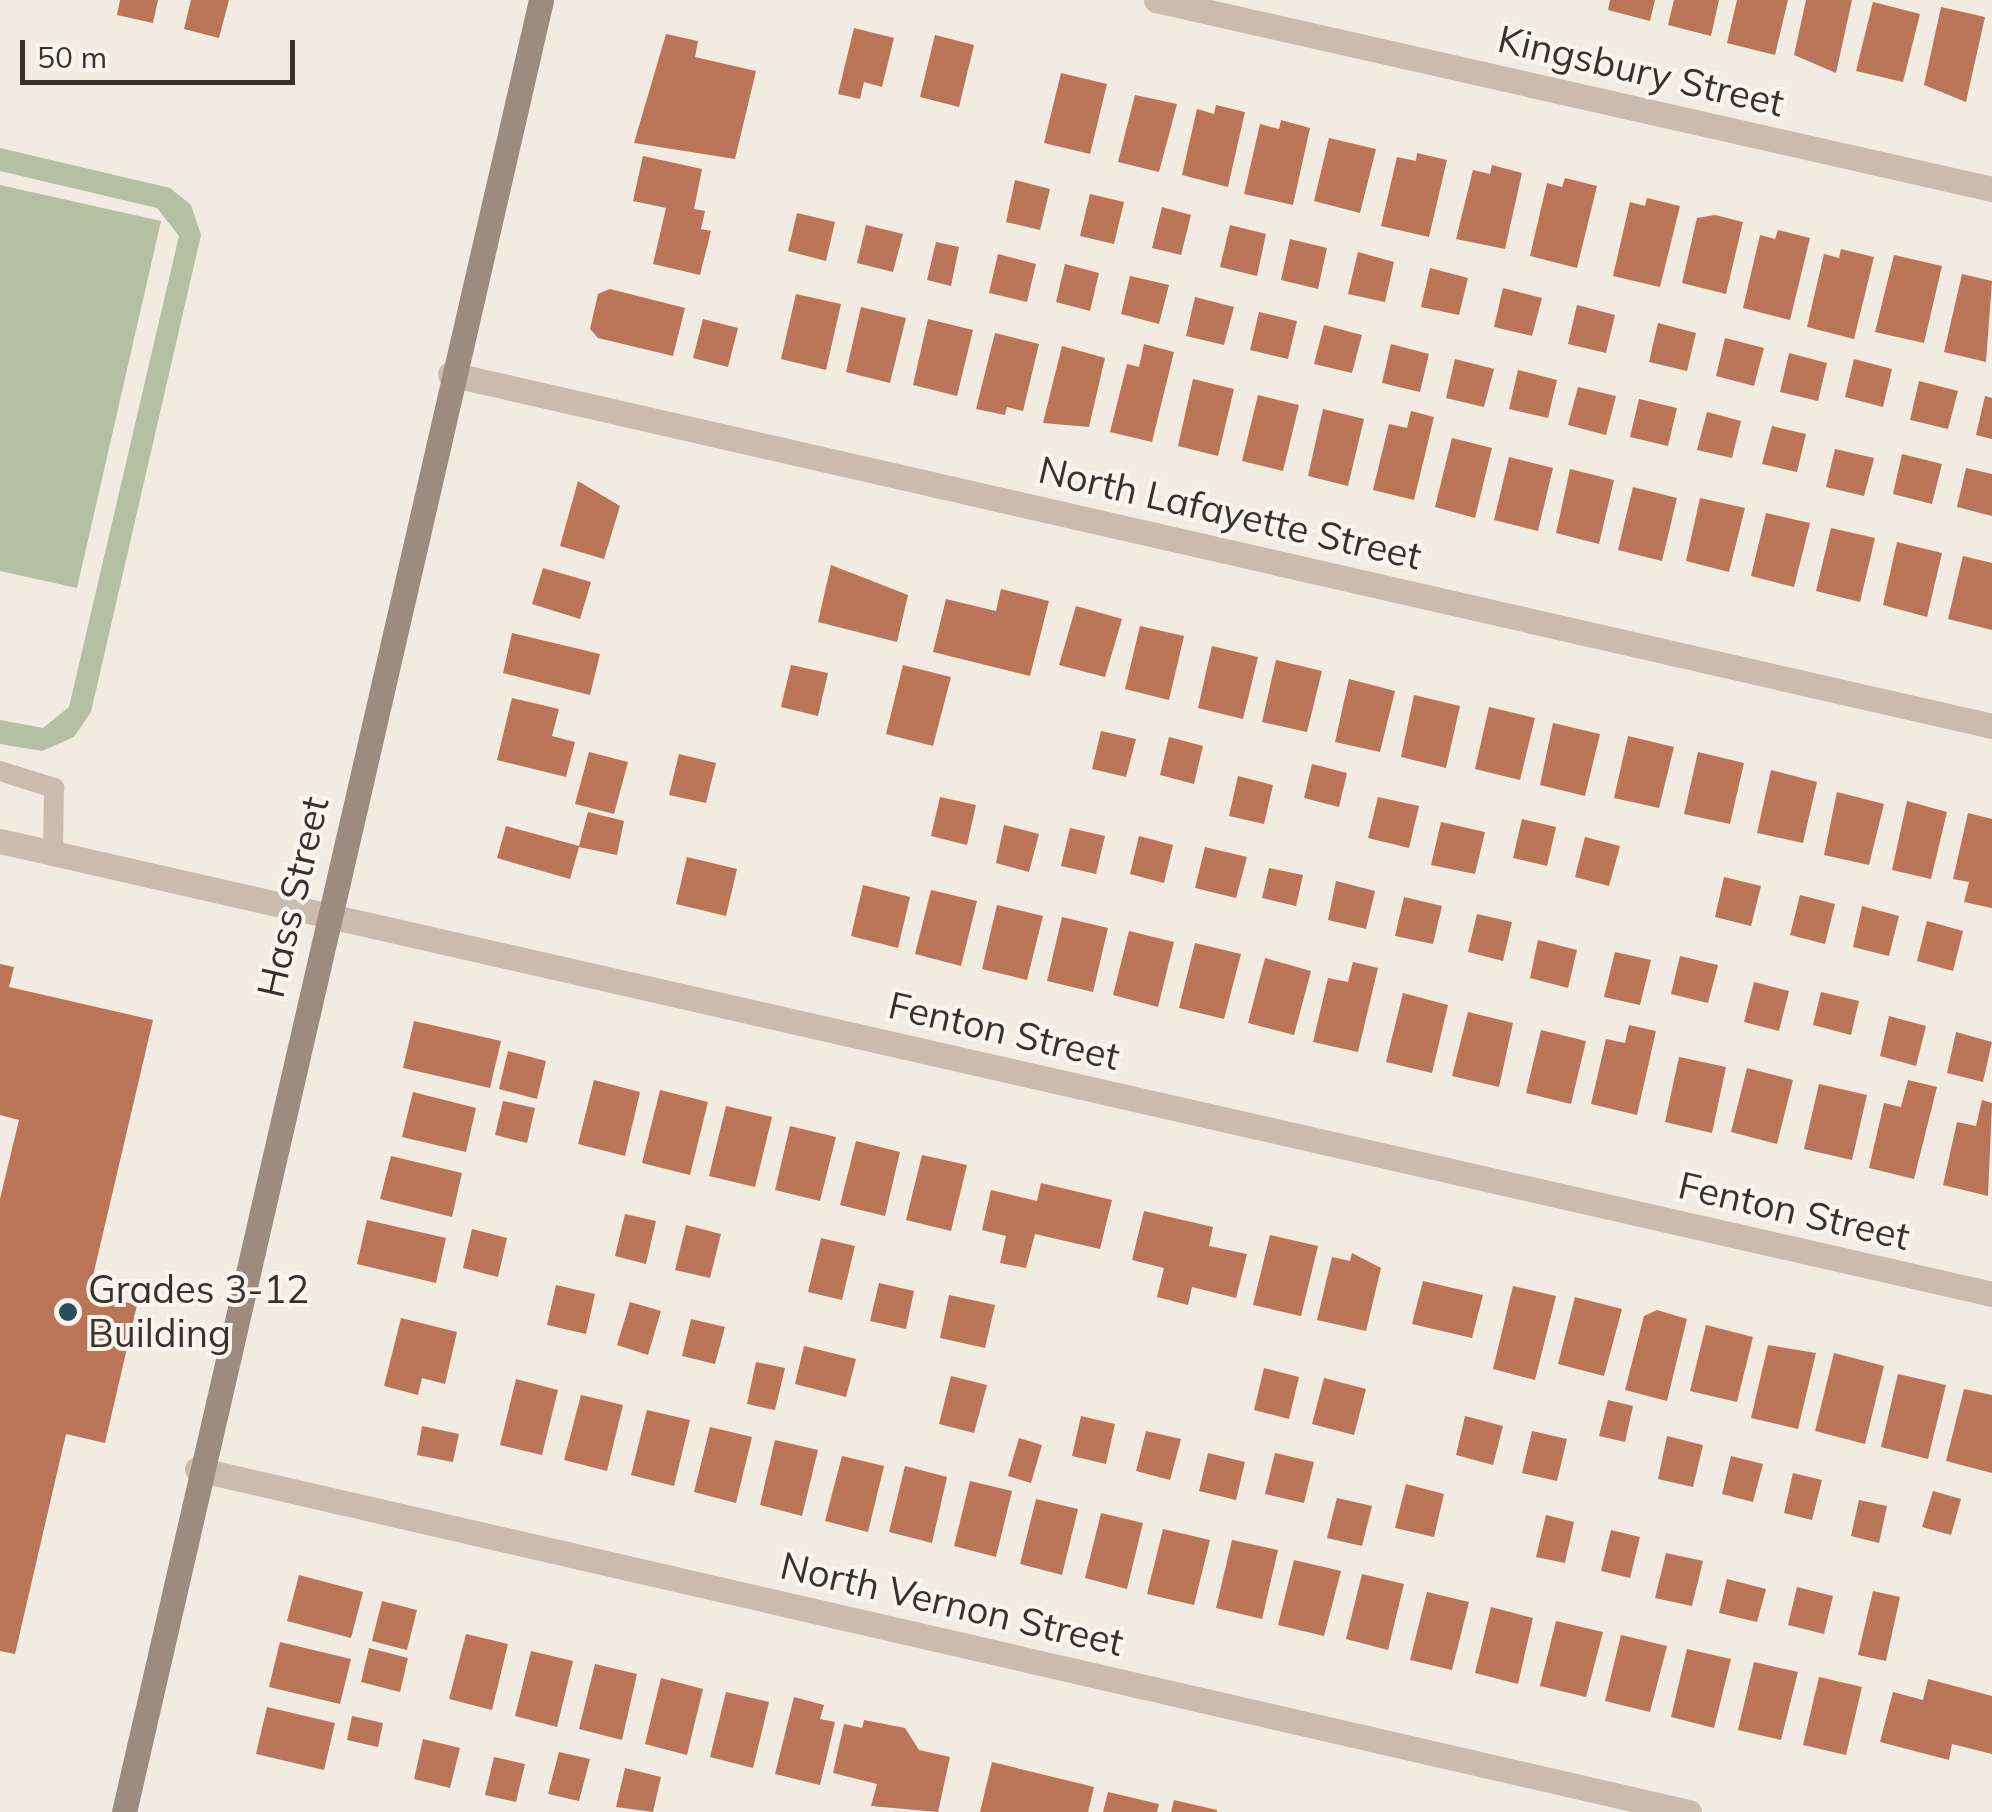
<!DOCTYPE html>
<style>
body{margin:0}
#map{position:relative;width:1992px;height:1812px;overflow:hidden;background:#f1ebe2;font-family:Mulish,sans-serif}
div>[style]{position:absolute}
.green>*{inset:0;background:#b4bfa3}
.building>*{inset:0;background:#ba7558}
.lane>*{height:20px;margin:-10px;padding:0 10px;transform-origin:10px;border-radius:10px;background:#c9bcaf}
.street>*{height:25px;margin:-12.5px;padding:0 12.5px;transform-origin:12.5px;border-radius:12.5px;background:#c9bcaf}
.secondary>*{height:25px;margin:-12.5px;padding:0 12.5px;transform-origin:12.5px;border-radius:12.5px;background:#9c8c80}
.dots>*{width:28px;height:28px;translate:-50% -50%;box-sizing:border-box;border:5px solid #f9f5ee;border-radius:50%}
span{translate:-50% -50%;white-space:nowrap;text-align:center;line-height:1.15;-webkit-text-stroke:8px #f9f5ee;paint-order:stroke}
.street-label{font-size:38px;color:#38312c}
.poi-label{font-size:38px;color:#38312c}
.left{translate:0 -50%;text-align:left}
.scale{position:absolute;left:20px;top:40px;width:275px;height:45px;box-sizing:border-box;border:5px solid #38312c;border-top:0;padding-left:12px;font-size:30px;line-height:35px;white-space:nowrap;color:#38312c;-webkit-text-stroke:8px #f9f5ee;paint-order:stroke}
</style>
<div id="map">
<div class="green">
<div style="clip-path:polygon(0 148px,170px 188px,191px 205px,201px 235px,91px 712px,74px 737px,42px 751px,0 744px,0 720px,43px 728px,69px 707px,179px 236px,157px 208px,0 171px)"></div>
<div style="clip-path:polygon(0 185px,161px 221px,77px 588px,0 571px)"></div>
</div>
<div class="building">
<div style="clip-path:polygon(120px 0,158px 0,153px 23px,117px 15px)"></div>
<div style="clip-path:polygon(191px 0,229px 0,219px 38px,184px 29px)"></div>
<div style="clip-path:polygon(1610px 0,1655px 0,1650px 21px,1608px 10px)"></div>
<div style="clip-path:polygon(1674px 0,1719px 0,1711px 36px,1668px 25px)"></div>
<div style="clip-path:polygon(1737px 0,1788px 0,1775px 55px,1727px 43px)"></div>
<div style="clip-path:polygon(1806px 0,1852px 0,1836px 73px,1794px 55px)"></div>
<div style="clip-path:polygon(1873px 2px,1920px 14px,1903px 82px,1856px 71px)"></div>
<div style="clip-path:polygon(1941px 7px,1985px 17px,1966px 102px,1924px 85px)"></div>
<div style="clip-path:polygon(854px 28px,894px 38px,882px 87px,864px 82px,860px 99px,838px 94px)"></div>
<div style="clip-path:polygon(666px 34px,698px 41px,695px 57px,756px 71px,735px 159px,634px 143px)"></div>
<div style="clip-path:polygon(935px 35px,974px 45px,959px 107px,920px 97px)"></div>
<div style="clip-path:polygon(1061px 73px,1107px 84px,1090px 154px,1044px 143px)"></div>
<div style="clip-path:polygon(1135px 95px,1177px 104px,1159px 172px,1118px 162px)"></div>
<div style="clip-path:polygon(1216px 105px,1245px 112px,1228px 187px,1182px 175px,1197px 109px,1214px 114px)"></div>
<div style="clip-path:polygon(1281px 120px,1310px 128px,1293px 205px,1244px 194px,1260px 124px,1279px 129px)"></div>
<div style="clip-path:polygon(1329px 138px,1376px 149px,1360px 213px,1314px 201px)"></div>
<div style="clip-path:polygon(1417px 153px,1447px 160px,1429px 237px,1381px 226px,1397px 157px,1416px 161px)"></div>
<div style="clip-path:polygon(643px 156px,702px 169px,694px 209px,705px 211px,701px 229px,711px 231px,700px 275px,653px 264px,666px 208px,633px 201px)"></div>
<div style="clip-path:polygon(1492px 165px,1522px 173px,1505px 249px,1456px 239px,1473px 170px,1490px 174px)"></div>
<div style="clip-path:polygon(1565px 178px,1597px 186px,1577px 268px,1530px 256px,1547px 183px,1562px 187px)"></div>
<div style="clip-path:polygon(1015px 180px,1050px 189px,1040px 230px,1006px 222px)"></div>
<div style="clip-path:polygon(1090px 194px,1124px 202px,1114px 244px,1080px 236px)"></div>
<div style="clip-path:polygon(1647px 198px,1680px 206px,1660px 287px,1613px 276px,1630px 202px,1645px 206px)"></div>
<div style="clip-path:polygon(1162px 207px,1191px 215px,1181px 255px,1152px 248px)"></div>
<div style="clip-path:polygon(797px 213px,835px 222px,826px 261px,788px 251px)"></div>
<div style="clip-path:polygon(1715px 215px,1743px 222px,1726px 294px,1682px 283px,1697px 218px)"></div>
<div style="clip-path:polygon(866px 225px,903px 234px,893px 272px,857px 263px)"></div>
<div style="clip-path:polygon(1230px 225px,1266px 234px,1257px 276px,1220px 267px)"></div>
<div style="clip-path:polygon(1778px 230px,1810px 238px,1790px 320px,1743px 308px,1760px 235px,1775px 239px)"></div>
<div style="clip-path:polygon(1290px 239px,1327px 248px,1318px 289px,1281px 280px)"></div>
<div style="clip-path:polygon(936px 242px,959px 247px,951px 286px,927px 280px)"></div>
<div style="clip-path:polygon(1841px 249px,1874px 257px,1854px 339px,1807px 327px,1824px 254px,1839px 258px)"></div>
<div style="clip-path:polygon(1358px 252px,1394px 262px,1385px 302px,1348px 294px)"></div>
<div style="clip-path:polygon(998px 254px,1036px 264px,1027px 302px,989px 293px)"></div>
<div style="clip-path:polygon(1894px 255px,1942px 266px,1924px 343px,1875px 332px)"></div>
<div style="clip-path:polygon(1065px 264px,1099px 273px,1090px 311px,1056px 302px)"></div>
<div style="clip-path:polygon(1430px 268px,1468px 278px,1459px 315px,1421px 307px)"></div>
<div style="clip-path:polygon(1962px 274px,1992px 281px,1986px 362px,1944px 352px)"></div>
<div style="clip-path:polygon(1130px 276px,1169px 285px,1159px 324px,1121px 314px)"></div>
<div style="clip-path:polygon(1503px 288px,1542px 298px,1532px 336px,1494px 327px)"></div>
<div style="clip-path:polygon(610px 289px,685px 308px,673px 356px,598px 338px,590px 329px,598px 294px)"></div>
<div style="clip-path:polygon(796px 294px,841px 304px,826px 370px,781px 359px)"></div>
<div style="clip-path:polygon(1195px 297px,1234px 307px,1224px 345px,1186px 336px)"></div>
<div style="clip-path:polygon(1577px 305px,1615px 315px,1606px 353px,1568px 344px)"></div>
<div style="clip-path:polygon(861px 307px,906px 318px,890px 383px,846px 372px)"></div>
<div style="clip-path:polygon(1259px 312px,1297px 321px,1288px 359px,1250px 350px)"></div>
<div style="clip-path:polygon(703px 319px,738px 328px,728px 367px,693px 358px)"></div>
<div style="clip-path:polygon(928px 319px,973px 330px,957px 396px,913px 385px)"></div>
<div style="clip-path:polygon(1658px 323px,1696px 333px,1687px 371px,1649px 362px)"></div>
<div style="clip-path:polygon(1324px 325px,1362px 335px,1352px 373px,1314px 364px)"></div>
<div style="clip-path:polygon(995px 333px,1039px 344px,1023px 411px,1007px 407px,1005px 415px,976px 409px)"></div>
<div style="clip-path:polygon(1725px 338px,1764px 348px,1754px 386px,1716px 376px)"></div>
<div style="clip-path:polygon(1144px 344px,1174px 352px,1152px 442px,1110px 432px,1127px 364px,1139px 367px)"></div>
<div style="clip-path:polygon(1391px 344px,1429px 354px,1420px 392px,1382px 383px)"></div>
<div style="clip-path:polygon(1062px 346px,1105px 358px,1089px 427px,1043px 423px)"></div>
<div style="clip-path:polygon(1789px 353px,1827px 363px,1818px 401px,1780px 392px)"></div>
<div style="clip-path:polygon(1455px 359px,1494px 369px,1484px 407px,1446px 398px)"></div>
<div style="clip-path:polygon(1854px 359px,1892px 369px,1883px 407px,1845px 397px)"></div>
<div style="clip-path:polygon(1518px 370px,1557px 380px,1548px 418px,1509px 409px)"></div>
<div style="clip-path:polygon(1193px 379px,1234px 389px,1218px 456px,1178px 446px)"></div>
<div style="clip-path:polygon(1919px 381px,1958px 391px,1948px 429px,1910px 420px)"></div>
<div style="clip-path:polygon(1578px 387px,1616px 396px,1606px 435px,1568px 425px)"></div>
<div style="clip-path:polygon(1258px 395px,1299px 405px,1283px 471px,1242px 461px)"></div>
<div style="clip-path:polygon(1985px 396px,1992px 398px,1992px 439px,1976px 435px)"></div>
<div style="clip-path:polygon(1639px 399px,1677px 408px,1668px 446px,1630px 437px)"></div>
<div style="clip-path:polygon(1323px 409px,1364px 419px,1348px 486px,1308px 476px)"></div>
<div style="clip-path:polygon(1411px 411px,1434px 417px,1414px 500px,1373px 490px,1389px 424px,1407px 428px)"></div>
<div style="clip-path:polygon(1707px 412px,1741px 421px,1732px 458px,1697px 450px)"></div>
<div style="clip-path:polygon(1772px 426px,1806px 434px,1797px 472px,1762px 464px)"></div>
<div style="clip-path:polygon(1452px 438px,1492px 448px,1475px 518px,1435px 507px)"></div>
<div style="clip-path:polygon(1835px 449px,1874px 458px,1864px 496px,1826px 487px)"></div>
<div style="clip-path:polygon(1902px 454px,1942px 464px,1932px 504px,1893px 494px)"></div>
<div style="clip-path:polygon(1509px 457px,1553px 468px,1538px 531px,1494px 520px)"></div>
<div style="clip-path:polygon(1966px 468px,1992px 474px,1992px 516px,1957px 507px)"></div>
<div style="clip-path:polygon(1570px 469px,1614px 480px,1599px 544px,1556px 533px)"></div>
<div style="clip-path:polygon(578px 481px,620px 506px,604px 559px,560px 546px)"></div>
<div style="clip-path:polygon(1633px 487px,1677px 498px,1662px 561px,1618px 550px)"></div>
<div style="clip-path:polygon(1700px 498px,1745px 508px,1729px 572px,1686px 561px)"></div>
<div style="clip-path:polygon(1766px 513px,1810px 523px,1794px 587px,1751px 576px)"></div>
<div style="clip-path:polygon(1831px 528px,1875px 538px,1860px 602px,1816px 591px)"></div>
<div style="clip-path:polygon(1897px 542px,1942px 553px,1927px 617px,1883px 605px)"></div>
<div style="clip-path:polygon(1963px 556px,1992px 563px,1992px 630px,1948px 619px)"></div>
<div style="clip-path:polygon(831px 565px,908px 595px,897px 642px,818px 622px)"></div>
<div style="clip-path:polygon(543px 568px,591px 582px,580px 619px,532px 604px)"></div>
<div style="clip-path:polygon(1001px 589px,1049px 601px,1030px 676px,933px 652px,946px 599px,996px 611px)"></div>
<div style="clip-path:polygon(1076px 606px,1122px 619px,1105px 677px,1059px 665px)"></div>
<div style="clip-path:polygon(1140px 626px,1184px 636px,1169px 700px,1125px 689px)"></div>
<div style="clip-path:polygon(512px 633px,600px 654px,590px 695px,503px 673px)"></div>
<div style="clip-path:polygon(1212px 646px,1258px 657px,1243px 719px,1198px 708px)"></div>
<div style="clip-path:polygon(1276px 660px,1322px 671px,1307px 732px,1262px 722px)"></div>
<div style="clip-path:polygon(791px 665px,828px 673px,818px 716px,781px 707px)"></div>
<div style="clip-path:polygon(903px 665px,951px 677px,933px 746px,886px 734px)"></div>
<div style="clip-path:polygon(1349px 679px,1395px 691px,1380px 752px,1335px 742px)"></div>
<div style="clip-path:polygon(1414px 695px,1460px 706px,1446px 768px,1401px 757px)"></div>
<div style="clip-path:polygon(512px 698px,559px 709px,552px 736px,575px 742px,566px 777px,497px 760px)"></div>
<div style="clip-path:polygon(1489px 707px,1535px 718px,1520px 780px,1475px 769px)"></div>
<div style="clip-path:polygon(1553px 723px,1600px 734px,1585px 796px,1540px 785px)"></div>
<div style="clip-path:polygon(1101px 731px,1136px 739px,1126px 777px,1092px 769px)"></div>
<div style="clip-path:polygon(1628px 736px,1674px 747px,1659px 808px,1614px 798px)"></div>
<div style="clip-path:polygon(1169px 737px,1203px 746px,1194px 784px,1160px 775px)"></div>
<div style="clip-path:polygon(589px 752px,628px 762px,614px 814px,575px 804px)"></div>
<div style="clip-path:polygon(1698px 752px,1744px 763px,1730px 824px,1684px 814px)"></div>
<div style="clip-path:polygon(679px 754px,716px 763px,706px 803px,669px 795px)"></div>
<div style="clip-path:polygon(1312px 764px,1347px 773px,1339px 807px,1304px 798px)"></div>
<div style="clip-path:polygon(1771px 770px,1817px 782px,1803px 843px,1757px 833px)"></div>
<div style="clip-path:polygon(1238px 776px,1273px 785px,1264px 824px,1229px 816px)"></div>
<div style="clip-path:polygon(1837px 792px,1884px 804px,1869px 865px,1824px 855px)"></div>
<div style="clip-path:polygon(940px 797px,976px 805px,967px 845px,931px 836px)"></div>
<div style="clip-path:polygon(1378px 797px,1419px 806px,1409px 848px,1368px 838px)"></div>
<div style="clip-path:polygon(1907px 801px,1947px 812px,1931px 879px,1892px 870px)"></div>
<div style="clip-path:polygon(588px 812px,624px 821px,617px 855px,579px 847px,570px 879px,497px 858px,506px 826px,579px 846px)"></div>
<div style="clip-path:polygon(1968px 813px,1992px 819px,1992px 908px,1964px 902px,1969px 882px,1953px 879px)"></div>
<div style="clip-path:polygon(1522px 819px,1556px 827px,1547px 866px,1513px 858px)"></div>
<div style="clip-path:polygon(1441px 822px,1485px 832px,1475px 874px,1431px 865px)"></div>
<div style="clip-path:polygon(1004px 825px,1039px 834px,1029px 872px,996px 863px)"></div>
<div style="clip-path:polygon(1070px 828px,1105px 836px,1096px 874px,1061px 866px)"></div>
<div style="clip-path:polygon(1139px 836px,1173px 845px,1164px 883px,1130px 874px)"></div>
<div style="clip-path:polygon(1585px 837px,1620px 846px,1609px 886px,1575px 877px)"></div>
<div style="clip-path:polygon(1205px 847px,1247px 857px,1236px 898px,1195px 888px)"></div>
<div style="clip-path:polygon(687px 857px,737px 869px,726px 916px,676px 904px)"></div>
<div style="clip-path:polygon(1269px 868px,1303px 875px,1296px 906px,1262px 898px)"></div>
<div style="clip-path:polygon(1724px 877px,1761px 886px,1751px 926px,1715px 917px)"></div>
<div style="clip-path:polygon(1336px 881px,1375px 891px,1366px 929px,1328px 920px)"></div>
<div style="clip-path:polygon(863px 885px,910px 897px,898px 948px,851px 936px)"></div>
<div style="clip-path:polygon(931px 890px,977px 901px,961px 966px,915px 954px)"></div>
<div style="clip-path:polygon(1800px 895px,1835px 904px,1825px 944px,1790px 935px)"></div>
<div style="clip-path:polygon(1404px 897px,1442px 906px,1433px 944px,1395px 936px)"></div>
<div style="clip-path:polygon(997px 905px,1043px 916px,1027px 980px,982px 969px)"></div>
<div style="clip-path:polygon(1862px 906px,1899px 916px,1889px 956px,1853px 947px)"></div>
<div style="clip-path:polygon(1477px 914px,1512px 922px,1503px 961px,1468px 952px)"></div>
<div style="clip-path:polygon(1062px 917px,1108px 928px,1093px 992px,1047px 981px)"></div>
<div style="clip-path:polygon(1927px 921px,1963px 931px,1953px 971px,1917px 961px)"></div>
<div style="clip-path:polygon(1129px 931px,1174px 942px,1158px 1007px,1113px 995px)"></div>
<div style="clip-path:polygon(1538px 940px,1577px 950px,1568px 988px,1530px 978px)"></div>
<div style="clip-path:polygon(1195px 943px,1241px 954px,1224px 1019px,1179px 1008px)"></div>
<div style="clip-path:polygon(1615px 952px,1651px 960px,1640px 1005px,1604px 997px)"></div>
<div style="clip-path:polygon(1680px 956px,1718px 965px,1708px 1003px,1671px 994px)"></div>
<div style="clip-path:polygon(1265px 958px,1311px 971px,1294px 1035px,1248px 1023px)"></div>
<div style="clip-path:polygon(1353px 962px,1378px 968px,1358px 1052px,1313px 1042px,1328px 978px,1348px 982px)"></div>
<div style="clip-path:polygon(0 964px,14px 967px,9px 987px,153px 1020px,89px 1293px,137px 1305px,105px 1443px,66px 1434px,15px 1654px,0 1651px,0 1199px,19px 1120px,0 1115px)"></div>
<div style="clip-path:polygon(1754px 982px,1789px 991px,1779px 1031px,1744px 1022px)"></div>
<div style="clip-path:polygon(1821px 992px,1859px 1001px,1851px 1035px,1813px 1025px)"></div>
<div style="clip-path:polygon(1403px 993px,1448px 1005px,1432px 1073px,1386px 1062px)"></div>
<div style="clip-path:polygon(1468px 1012px,1513px 1023px,1499px 1087px,1452px 1076px)"></div>
<div style="clip-path:polygon(1889px 1016px,1926px 1026px,1916px 1066px,1880px 1056px)"></div>
<div style="clip-path:polygon(414px 1021px,501px 1041px,490px 1088px,403px 1068px)"></div>
<div style="clip-path:polygon(1629px 1025px,1656px 1031px,1637px 1115px,1591px 1104px,1606px 1039px,1625px 1043px)"></div>
<div style="clip-path:polygon(1541px 1030px,1586px 1041px,1571px 1104px,1526px 1093px)"></div>
<div style="clip-path:polygon(1956px 1032px,1992px 1042px,1983px 1082px,1947px 1073px)"></div>
<div style="clip-path:polygon(508px 1051px,546px 1061px,537px 1099px,499px 1089px)"></div>
<div style="clip-path:polygon(1679px 1057px,1726px 1067px,1712px 1133px,1665px 1122px)"></div>
<div style="clip-path:polygon(1747px 1068px,1793px 1080px,1777px 1144px,1731px 1132px)"></div>
<div style="clip-path:polygon(594px 1080px,640px 1092px,625px 1156px,578px 1144px)"></div>
<div style="clip-path:polygon(1908px 1080px,1937px 1087px,1914px 1179px,1869px 1168px,1884px 1103px,1901px 1107px)"></div>
<div style="clip-path:polygon(1819px 1084px,1867px 1095px,1852px 1160px,1804px 1149px)"></div>
<div style="clip-path:polygon(660px 1090px,708px 1102px,690px 1175px,642px 1163px)"></div>
<div style="clip-path:polygon(413px 1092px,476px 1108px,466px 1152px,402px 1137px)"></div>
<div style="clip-path:polygon(1982px 1100px,1992px 1103px,1988px 1196px,1943px 1185px,1957px 1122px,1976px 1126px)"></div>
<div style="clip-path:polygon(503px 1101px,535px 1108px,527px 1143px,495px 1135px)"></div>
<div style="clip-path:polygon(726px 1106px,772px 1117px,755px 1187px,709px 1176px)"></div>
<div style="clip-path:polygon(790px 1126px,836px 1137px,820px 1201px,775px 1190px)"></div>
<div style="clip-path:polygon(856px 1141px,900px 1152px,885px 1216px,840px 1205px)"></div>
<div style="clip-path:polygon(922px 1155px,967px 1165px,951px 1231px,906px 1220px)"></div>
<div style="clip-path:polygon(391px 1156px,462px 1173px,452px 1217px,380px 1199px)"></div>
<div style="clip-path:polygon(1041px 1183px,1112px 1200px,1100px 1249px,1035px 1234px,1026px 1268px,1000px 1263px,1006px 1236px,982px 1230px,991px 1190px,1037px 1201px)"></div>
<div style="clip-path:polygon(1144px 1211px,1213px 1227px,1209px 1246px,1247px 1254px,1236px 1298px,1192px 1287px,1188px 1305px,1157px 1297px,1164px 1268px,1132px 1260px)"></div>
<div style="clip-path:polygon(625px 1214px,656px 1221px,646px 1264px,615px 1256px)"></div>
<div style="clip-path:polygon(367px 1220px,446px 1238px,436px 1283px,357px 1264px)"></div>
<div style="clip-path:polygon(686px 1225px,721px 1234px,710px 1278px,675px 1270px)"></div>
<div style="clip-path:polygon(472px 1229px,507px 1238px,498px 1277px,463px 1268px)"></div>
<div style="clip-path:polygon(1270px 1235px,1318px 1246px,1301px 1316px,1253px 1305px)"></div>
<div style="clip-path:polygon(821px 1238px,855px 1246px,842px 1300px,808px 1292px)"></div>
<div style="clip-path:polygon(1352px 1253px,1381px 1268px,1366px 1331px,1317px 1320px,1332px 1257px,1350px 1261px)"></div>
<div style="clip-path:polygon(1423px 1281px,1483px 1295px,1472px 1338px,1412px 1324px)"></div>
<div style="clip-path:polygon(879px 1283px,914px 1291px,906px 1329px,870px 1321px)"></div>
<div style="clip-path:polygon(556px 1285px,595px 1294px,586px 1334px,547px 1325px)"></div>
<div style="clip-path:polygon(1513px 1286px,1556px 1296px,1535px 1380px,1493px 1369px)"></div>
<div style="clip-path:polygon(949px 1295px,995px 1305px,985px 1348px,940px 1338px)"></div>
<div style="clip-path:polygon(1575px 1297px,1622px 1309px,1604px 1376px,1558px 1364px)"></div>
<div style="clip-path:polygon(630px 1302px,661px 1311px,648px 1355px,617px 1345px)"></div>
<div style="clip-path:polygon(1657px 1310px,1687px 1319px,1667px 1401px,1625px 1390px,1644px 1316px)"></div>
<div style="clip-path:polygon(401px 1318px,457px 1332px,445px 1384px,422px 1378px,418px 1395px,384px 1386px)"></div>
<div style="clip-path:polygon(691px 1319px,725px 1327px,715px 1364px,682px 1356px)"></div>
<div style="clip-path:polygon(1706px 1325px,1753px 1337px,1737px 1402px,1690px 1391px)"></div>
<div style="clip-path:polygon(1768px 1345px,1816px 1353px,1798px 1429px,1751px 1418px)"></div>
<div style="clip-path:polygon(804px 1346px,856px 1359px,846px 1397px,795px 1384px)"></div>
<div style="clip-path:polygon(1834px 1353px,1884px 1366px,1865px 1444px,1815px 1431px)"></div>
<div style="clip-path:polygon(756px 1362px,785px 1368px,775px 1410px,747px 1404px)"></div>
<div style="clip-path:polygon(1264px 1368px,1299px 1377px,1289px 1419px,1254px 1410px)"></div>
<div style="clip-path:polygon(1898px 1374px,1946px 1385px,1928px 1459px,1881px 1447px)"></div>
<div style="clip-path:polygon(951px 1376px,987px 1385px,974px 1433px,939px 1424px)"></div>
<div style="clip-path:polygon(1324px 1378px,1366px 1389px,1354px 1435px,1312px 1424px)"></div>
<div style="clip-path:polygon(516px 1379px,558px 1390px,542px 1455px,500px 1445px)"></div>
<div style="clip-path:polygon(1964px 1389px,1992px 1395px,1992px 1473px,1946px 1461px)"></div>
<div style="clip-path:polygon(581px 1395px,623px 1405px,607px 1471px,564px 1460px)"></div>
<div style="clip-path:polygon(1608px 1400px,1633px 1406px,1625px 1442px,1599px 1436px)"></div>
<div style="clip-path:polygon(647px 1410px,690px 1420px,674px 1486px,631px 1475px)"></div>
<div style="clip-path:polygon(1081px 1416px,1115px 1424px,1106px 1464px,1072px 1456px)"></div>
<div style="clip-path:polygon(1465px 1416px,1503px 1426px,1493px 1465px,1456px 1455px)"></div>
<div style="clip-path:polygon(422px 1426px,459px 1434px,453px 1462px,417px 1455px)"></div>
<div style="clip-path:polygon(710px 1427px,752px 1437px,736px 1503px,694px 1492px)"></div>
<div style="clip-path:polygon(1146px 1431px,1181px 1439px,1170px 1480px,1136px 1471px)"></div>
<div style="clip-path:polygon(1532px 1431px,1567px 1439px,1557px 1481px,1522px 1473px)"></div>
<div style="clip-path:polygon(1667px 1436px,1703px 1445px,1693px 1487px,1658px 1479px)"></div>
<div style="clip-path:polygon(1019px 1438px,1042px 1445px,1031px 1483px,1008px 1476px)"></div>
<div style="clip-path:polygon(775px 1440px,818px 1450px,802px 1516px,760px 1505px)"></div>
<div style="clip-path:polygon(1208px 1453px,1245px 1462px,1236px 1500px,1199px 1491px)"></div>
<div style="clip-path:polygon(1275px 1453px,1314px 1462px,1304px 1503px,1265px 1494px)"></div>
<div style="clip-path:polygon(842px 1456px,884px 1466px,868px 1532px,825px 1521px)"></div>
<div style="clip-path:polygon(1731px 1456px,1763px 1464px,1753px 1502px,1722px 1494px)"></div>
<div style="clip-path:polygon(905px 1466px,947px 1477px,932px 1543px,889px 1532px)"></div>
<div style="clip-path:polygon(1793px 1473px,1822px 1480px,1812px 1520px,1784px 1513px)"></div>
<div style="clip-path:polygon(970px 1481px,1012px 1491px,996px 1557px,954px 1546px)"></div>
<div style="clip-path:polygon(1406px 1484px,1444px 1494px,1434px 1537px,1395px 1528px)"></div>
<div style="clip-path:polygon(1933px 1491px,1961px 1499px,1951px 1535px,1922px 1527px)"></div>
<div style="clip-path:polygon(1337px 1498px,1372px 1506px,1362px 1546px,1327px 1538px)"></div>
<div style="clip-path:polygon(1036px 1499px,1078px 1509px,1062px 1575px,1020px 1564px)"></div>
<div style="clip-path:polygon(1859px 1500px,1887px 1506px,1879px 1543px,1851px 1536px)"></div>
<div style="clip-path:polygon(1101px 1513px,1143px 1523px,1127px 1589px,1085px 1578px)"></div>
<div style="clip-path:polygon(1546px 1515px,1574px 1522px,1565px 1563px,1536px 1557px)"></div>
<div style="clip-path:polygon(1163px 1529px,1210px 1540px,1194px 1605px,1147px 1594px)"></div>
<div style="clip-path:polygon(1611px 1530px,1640px 1537px,1630px 1578px,1601px 1571px)"></div>
<div style="clip-path:polygon(1232px 1540px,1278px 1550px,1262px 1619px,1216px 1608px)"></div>
<div style="clip-path:polygon(1666px 1553px,1703px 1561px,1692px 1606px,1655px 1598px)"></div>
<div style="clip-path:polygon(1294px 1560px,1341px 1571px,1324px 1636px,1278px 1625px)"></div>
<div style="clip-path:polygon(1362px 1574px,1404px 1584px,1388px 1650px,1346px 1639px)"></div>
<div style="clip-path:polygon(299px 1575px,363px 1592px,351px 1638px,287px 1621px)"></div>
<div style="clip-path:polygon(1727px 1579px,1766px 1589px,1757px 1622px,1719px 1613px)"></div>
<div style="clip-path:polygon(1797px 1587px,1833px 1596px,1824px 1634px,1788px 1625px)"></div>
<div style="clip-path:polygon(1873px 1591px,1900px 1597px,1886px 1661px,1858px 1655px)"></div>
<div style="clip-path:polygon(1427px 1592px,1469px 1602px,1452px 1670px,1410px 1660px)"></div>
<div style="clip-path:polygon(382px 1601px,417px 1610px,407px 1650px,372px 1641px)"></div>
<div style="clip-path:polygon(1491px 1607px,1533px 1618px,1518px 1684px,1475px 1673px)"></div>
<div style="clip-path:polygon(1556px 1621px,1603px 1632px,1586px 1697px,1540px 1686px)"></div>
<div style="clip-path:polygon(466px 1634px,508px 1644px,492px 1710px,449px 1699px)"></div>
<div style="clip-path:polygon(1621px 1635px,1667px 1646px,1650px 1712px,1605px 1701px)"></div>
<div style="clip-path:polygon(280px 1642px,351px 1659px,340px 1704px,269px 1687px)"></div>
<div style="clip-path:polygon(369px 1648px,408px 1658px,400px 1692px,361px 1682px)"></div>
<div style="clip-path:polygon(1687px 1649px,1731px 1659px,1714px 1728px,1671px 1717px)"></div>
<div style="clip-path:polygon(531px 1651px,573px 1661px,557px 1727px,515px 1716px)"></div>
<div style="clip-path:polygon(1754px 1662px,1798px 1672px,1781px 1740px,1738px 1730px)"></div>
<div style="clip-path:polygon(595px 1664px,637px 1674px,622px 1740px,579px 1729px)"></div>
<div style="clip-path:polygon(1819px 1677px,1862px 1687px,1846px 1755px,1803px 1745px)"></div>
<div style="clip-path:polygon(661px 1678px,703px 1689px,687px 1755px,645px 1744px)"></div>
<div style="clip-path:polygon(1928px 1679px,1992px 1696px,1992px 1754px,1952px 1744px,1949px 1760px,1880px 1742px,1893px 1692px,1923px 1700px)"></div>
<div style="clip-path:polygon(726px 1692px,769px 1702px,753px 1768px,710px 1757px)"></div>
<div style="clip-path:polygon(794px 1697px,824px 1705px,820px 1719px,835px 1722px,820px 1785px,775px 1774px)"></div>
<div style="clip-path:polygon(267px 1707px,335px 1723px,324px 1770px,256px 1754px)"></div>
<div style="clip-path:polygon(352px 1716px,383px 1723px,378px 1747px,347px 1740px)"></div>
<div style="clip-path:polygon(864px 1720px,905px 1728px,919px 1750px,950px 1757px,938px 1812px,871px 1806px,877px 1784px,833px 1773px,844px 1724px,862px 1728px)"></div>
<div style="clip-path:polygon(423px 1739px,460px 1748px,450px 1788px,414px 1779px)"></div>
<div style="clip-path:polygon(559px 1752px,590px 1759px,579px 1801px,548px 1794px)"></div>
<div style="clip-path:polygon(494px 1757px,525px 1764px,516px 1802px,485px 1795px)"></div>
<div style="clip-path:polygon(992px 1762px,1094px 1787px,1088px 1812px,980px 1812px)"></div>
<div style="clip-path:polygon(625px 1768px,661px 1777px,653px 1812px,616px 1807px)"></div>
<div style="clip-path:polygon(1108px 1792px,1159px 1804px,1157px 1812px,1103px 1812px)"></div>
<div style="clip-path:polygon(1174px 1800px,1217px 1810px,1217px 1812px,1171px 1812px)"></div>
</div>
<div class="lane">
<div style="left:0;top:771px;width:57px;rotate:17.5deg"></div>
<div style="left:54px;top:788px;width:65px;rotate:90.9deg"></div>
</div>
<div class="street">
<div style="left:1156px;top:0;width:857px;rotate:12.74deg"></div>
<div style="left:450px;top:374px;width:1582px;rotate:12.86deg"></div>
<div style="left:0;top:841px;width:2043px;rotate:12.81deg"></div>
<div style="left:197px;top:1469px;width:1531px;rotate:12.95deg"></div>
</div>
<div class="secondary">
<div style="left:124px;top:1812px;width:1859px;rotate:-77.04deg"></div>
</div>
<div class="dots">
<div style="left:68px;top:1312px;background:#255056"></div>
</div>
<div class="street-label">
<span style="left:1641px;top:71px;rotate:13deg">Kingsbury Street</span>
<span style="left:1230px;top:513px;rotate:13deg">North Lafayette Street</span>
<span style="left:293px;top:897px;rotate:-77deg">Hass Street</span>
<span style="left:1004px;top:1031px;rotate:13deg">Fenton Street</span>
<span style="left:1794px;top:1211px;rotate:13deg">Fenton Street</span>
<span style="left:952px;top:1604px;rotate:13deg">North Vernon Street</span>
</div>
<div class="poi-label">
<span class="left" style="left:88px;top:1312px">Grades 3-12<br>Building</span>
</div>
<div class="scale">50 m</div>
</div>
